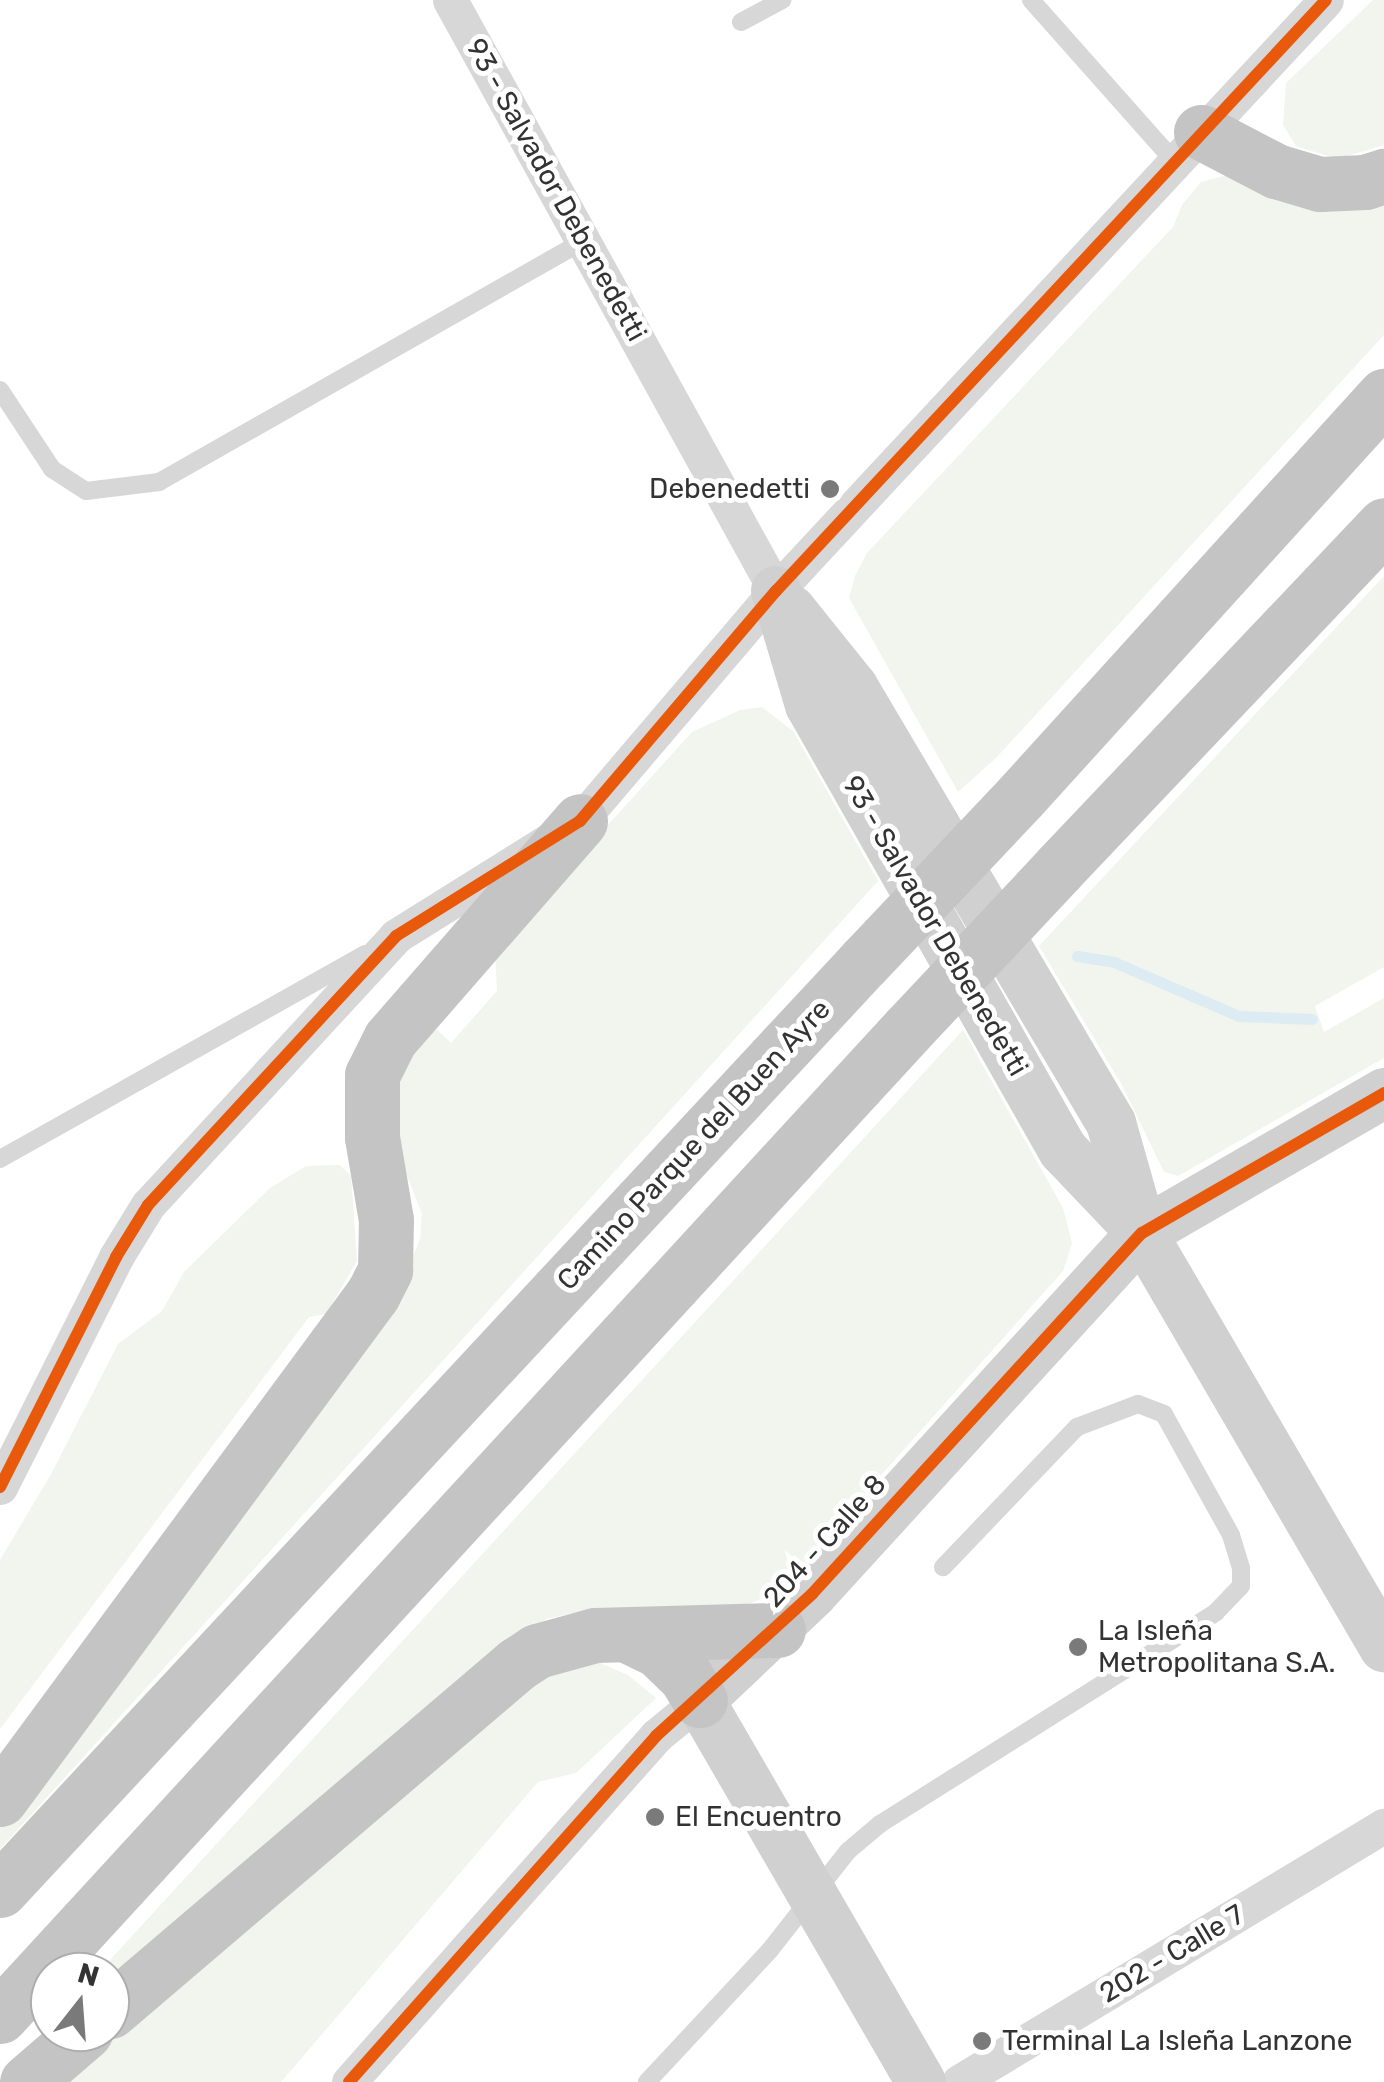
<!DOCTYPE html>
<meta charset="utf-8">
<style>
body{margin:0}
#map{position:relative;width:1384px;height:2082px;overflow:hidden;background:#fff;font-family:Rubik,sans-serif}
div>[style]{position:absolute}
.green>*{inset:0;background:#f1f5ed}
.stream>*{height:11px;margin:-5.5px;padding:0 5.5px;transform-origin:5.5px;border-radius:5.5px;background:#ddebf3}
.lane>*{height:18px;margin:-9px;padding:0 9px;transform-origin:9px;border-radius:9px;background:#d7d7d7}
.street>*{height:35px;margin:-17.5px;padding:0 17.5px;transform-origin:17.5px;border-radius:17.5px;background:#d7d7d7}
.secondary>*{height:50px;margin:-25px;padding:0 25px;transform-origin:25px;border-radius:25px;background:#d0d0d0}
.highway>*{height:55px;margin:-27.5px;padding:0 27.5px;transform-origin:27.5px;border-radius:27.5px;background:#c4c4c4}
.highway-bridge>*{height:55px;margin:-27.5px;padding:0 27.5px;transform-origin:27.5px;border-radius:27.5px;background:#c4c4c4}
.cycleway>*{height:12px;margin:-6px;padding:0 6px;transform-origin:6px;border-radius:6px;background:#e8590c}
.dots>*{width:28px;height:28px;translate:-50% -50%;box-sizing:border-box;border:5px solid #fff;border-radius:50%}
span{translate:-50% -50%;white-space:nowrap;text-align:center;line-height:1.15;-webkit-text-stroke:10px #fff;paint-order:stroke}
.street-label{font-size:28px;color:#333}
.poi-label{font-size:28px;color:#333}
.right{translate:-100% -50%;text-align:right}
.left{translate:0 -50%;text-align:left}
.north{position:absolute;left:30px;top:1952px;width:100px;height:100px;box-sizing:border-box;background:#fff;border:2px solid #adadad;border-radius:50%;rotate:17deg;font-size:28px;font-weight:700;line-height:40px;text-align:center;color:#333}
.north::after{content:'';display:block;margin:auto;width:35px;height:45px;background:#7a7a7a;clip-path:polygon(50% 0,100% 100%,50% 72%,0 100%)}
</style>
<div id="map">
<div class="green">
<div style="clip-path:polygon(1373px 0,1384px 0,1384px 145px,1337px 159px,1296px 146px,1283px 125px,1286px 83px)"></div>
<div style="clip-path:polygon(1231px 174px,1384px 199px,1384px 335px,996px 758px,958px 792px,849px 598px,855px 576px,867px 553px,1173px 227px,1182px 205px,1201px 182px)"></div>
<div style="clip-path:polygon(1384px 576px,1384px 967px,1315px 1006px,1324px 1032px,1384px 998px,1384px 1058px,1178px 1176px,1164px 1172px,1122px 1085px,1039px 946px)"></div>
<div style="clip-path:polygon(762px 707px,793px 731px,878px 881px,0 1849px,0 1823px,400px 1288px,420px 1239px,422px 1214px,397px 1150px,391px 1096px,428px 1021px,451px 1043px,497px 991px,495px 950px,692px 732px,740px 710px)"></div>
<div style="clip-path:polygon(963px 1030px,1063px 1208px,1072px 1243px,1063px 1271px,776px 1593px,726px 1613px,596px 1608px,546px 1619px,110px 1990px,110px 1972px,99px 1972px)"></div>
<div style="clip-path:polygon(340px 1165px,351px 1176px,357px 1261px,326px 1314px,309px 1317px,0 1729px,0 1560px,50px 1476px,118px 1344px,162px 1311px,184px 1272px,270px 1188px,306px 1166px)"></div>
<div style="clip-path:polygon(591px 1659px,628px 1675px,656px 1698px,576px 1773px,538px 1782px,281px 2082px,45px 2082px,523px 1674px)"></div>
</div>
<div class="stream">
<div style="left:1077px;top:956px;width:37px;rotate:9deg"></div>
<div style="left:1114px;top:962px;width:136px;rotate:23.4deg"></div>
<div style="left:1239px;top:1016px;width:73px;rotate:2.4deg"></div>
</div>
<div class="lane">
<div style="left:1031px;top:0;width:215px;rotate:48.4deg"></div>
<div style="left:741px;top:22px;width:47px;rotate:-28.2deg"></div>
<div style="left:0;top:390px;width:95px;rotate:56.6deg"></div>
<div style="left:52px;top:469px;width:40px;rotate:32.9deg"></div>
<div style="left:86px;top:491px;width:74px;rotate:-7deg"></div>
<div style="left:159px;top:482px;width:490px;rotate:-29.6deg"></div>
<div style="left:0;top:1159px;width:419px;rotate:-29.3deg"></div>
<div style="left:647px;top:2082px;width:180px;rotate:-47deg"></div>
<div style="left:770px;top:1950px;width:126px;rotate:-51.8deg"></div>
<div style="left:848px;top:1851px;width:42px;rotate:-40.2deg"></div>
<div style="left:880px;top:1824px;width:397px;rotate:-32.2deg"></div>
<div style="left:1216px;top:1612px;width:36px;rotate:-46deg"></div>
<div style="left:1241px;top:1586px;width:18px;rotate:-90deg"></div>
<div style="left:1241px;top:1568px;width:34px;rotate:-107deg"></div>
<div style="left:1231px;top:1535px;width:138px;rotate:-119deg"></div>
<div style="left:1164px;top:1414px;width:28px;rotate:-159deg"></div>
<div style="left:1138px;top:1404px;width:65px;rotate:159.3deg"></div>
<div style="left:1077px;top:1427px;width:194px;rotate:133.7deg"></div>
</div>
<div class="street">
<div style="left:450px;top:0;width:675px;rotate:61.12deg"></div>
<div style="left:0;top:1487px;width:258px;rotate:-63.2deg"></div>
<div style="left:116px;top:1257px;width:61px;rotate:-58.4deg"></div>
<div style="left:148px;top:1205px;width:366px;rotate:-47.3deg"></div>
<div style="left:396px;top:936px;width:217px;rotate:-32deg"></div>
<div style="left:580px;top:821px;width:302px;rotate:-49.6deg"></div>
<div style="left:776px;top:591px;width:807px;rotate:-47.06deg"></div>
<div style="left:349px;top:2082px;width:463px;rotate:-48.4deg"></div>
<div style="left:656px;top:1736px;width:57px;rotate:-39.3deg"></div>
<div style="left:959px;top:2082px;width:496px;rotate:-31.1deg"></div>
</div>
<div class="secondary">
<div style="left:776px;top:591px;width:119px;rotate:73.4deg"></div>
<div style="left:810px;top:705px;width:512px;rotate:60.38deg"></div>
<div style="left:1063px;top:1150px;width:115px;rotate:46.4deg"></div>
<div style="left:1142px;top:1233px;width:480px;rotate:59.7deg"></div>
<div style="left:791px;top:610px;width:99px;rotate:51.2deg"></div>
<div style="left:853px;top:687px;width:507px;rotate:59.39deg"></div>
<div style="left:1111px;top:1123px;width:109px;rotate:74.1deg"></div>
<div style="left:921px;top:2082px;width:441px;rotate:-120.1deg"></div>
<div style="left:700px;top:1700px;width:154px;rotate:-43.4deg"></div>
<div style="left:812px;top:1594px;width:489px;rotate:-47.6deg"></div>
<div style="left:1142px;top:1233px;width:280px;rotate:-30deg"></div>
</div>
<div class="highway">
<div style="left:1201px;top:132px;width:85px;rotate:27.5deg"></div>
<div style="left:1276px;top:171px;width:46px;rotate:16.5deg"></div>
<div style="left:1320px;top:184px;width:45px;rotate:-2.5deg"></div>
<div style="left:1365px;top:182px;width:20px;rotate:-18deg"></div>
<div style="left:1020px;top:797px;width:542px;rotate:-47.77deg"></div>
<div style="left:1058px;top:869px;width:474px;rotate:-46.5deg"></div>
<div style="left:627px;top:1635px;width:34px;rotate:26deg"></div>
<div style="left:658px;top:1650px;width:39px;rotate:44deg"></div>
<div style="left:686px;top:1677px;width:27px;rotate:59deg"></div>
<div style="left:0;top:1799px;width:628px;rotate:-53.55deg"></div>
<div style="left:373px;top:1294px;width:27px;rotate:-63deg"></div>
<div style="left:385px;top:1270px;width:50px;rotate:-88.9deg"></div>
<div style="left:386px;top:1220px;width:84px;rotate:-99.6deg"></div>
<div style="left:372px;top:1137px;width:62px;rotate:-90deg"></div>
<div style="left:372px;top:1075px;width:40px;rotate:-63.4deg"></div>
<div style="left:390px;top:1039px;width:289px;rotate:-48.9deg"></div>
<div style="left:0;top:1890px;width:1267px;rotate:-47.05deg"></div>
<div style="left:110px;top:2011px;width:535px;rotate:-40.45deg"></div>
<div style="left:517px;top:1664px;width:24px;rotate:-33deg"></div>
<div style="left:537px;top:1651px;width:60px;rotate:-15.4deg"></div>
<div style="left:595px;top:1635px;width:183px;rotate:-1.6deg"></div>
<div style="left:0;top:2016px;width:1340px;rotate:-47.39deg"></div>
<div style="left:27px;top:2082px;width:77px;rotate:-40.8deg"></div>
</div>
<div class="highway-bridge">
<div style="left:863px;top:963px;width:228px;rotate:-46.6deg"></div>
<div style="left:907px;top:1030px;width:221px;rotate:-46.8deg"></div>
</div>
<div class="cycleway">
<div style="left:0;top:1487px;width:258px;rotate:-63.2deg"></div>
<div style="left:116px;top:1257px;width:61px;rotate:-58.4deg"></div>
<div style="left:148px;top:1205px;width:366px;rotate:-47.3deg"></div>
<div style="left:396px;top:936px;width:217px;rotate:-32deg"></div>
<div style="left:580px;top:821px;width:302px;rotate:-49.6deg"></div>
<div style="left:776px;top:591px;width:807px;rotate:-47.06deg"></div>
<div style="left:349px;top:2082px;width:463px;rotate:-48.4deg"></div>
<div style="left:656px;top:1736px;width:211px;rotate:-42.3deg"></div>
<div style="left:812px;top:1594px;width:489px;rotate:-47.6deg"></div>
<div style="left:1142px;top:1233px;width:280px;rotate:-30deg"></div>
</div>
<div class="dots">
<div style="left:830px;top:489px;background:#7a7a7a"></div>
<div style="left:1078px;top:1647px;background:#7a7a7a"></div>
<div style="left:655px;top:1817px;background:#7a7a7a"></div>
<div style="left:982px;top:2041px;background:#7a7a7a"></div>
</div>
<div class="street-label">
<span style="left:556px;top:190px;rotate:61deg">93 - Salvador Debenedetti</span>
<span style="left:935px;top:926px;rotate:60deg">93 - Salvador Debenedetti</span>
<span style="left:694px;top:1145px;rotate:-47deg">Camino Parque del Buen Ayre</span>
<span style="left:825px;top:1541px;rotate:-48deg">204 - Calle 8</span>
<span style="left:1172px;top:1954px;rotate:-31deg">202 - Calle 7</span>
</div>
<div class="poi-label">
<span class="right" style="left:810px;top:489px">Debenedetti</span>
<span class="left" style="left:1098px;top:1647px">La Isleña<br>Metropolitana S.A.</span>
<span class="left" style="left:675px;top:1817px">El Encuentro</span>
<span class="left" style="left:1002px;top:2041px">Terminal La Isleña Lanzone</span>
</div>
<div class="north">N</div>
</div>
